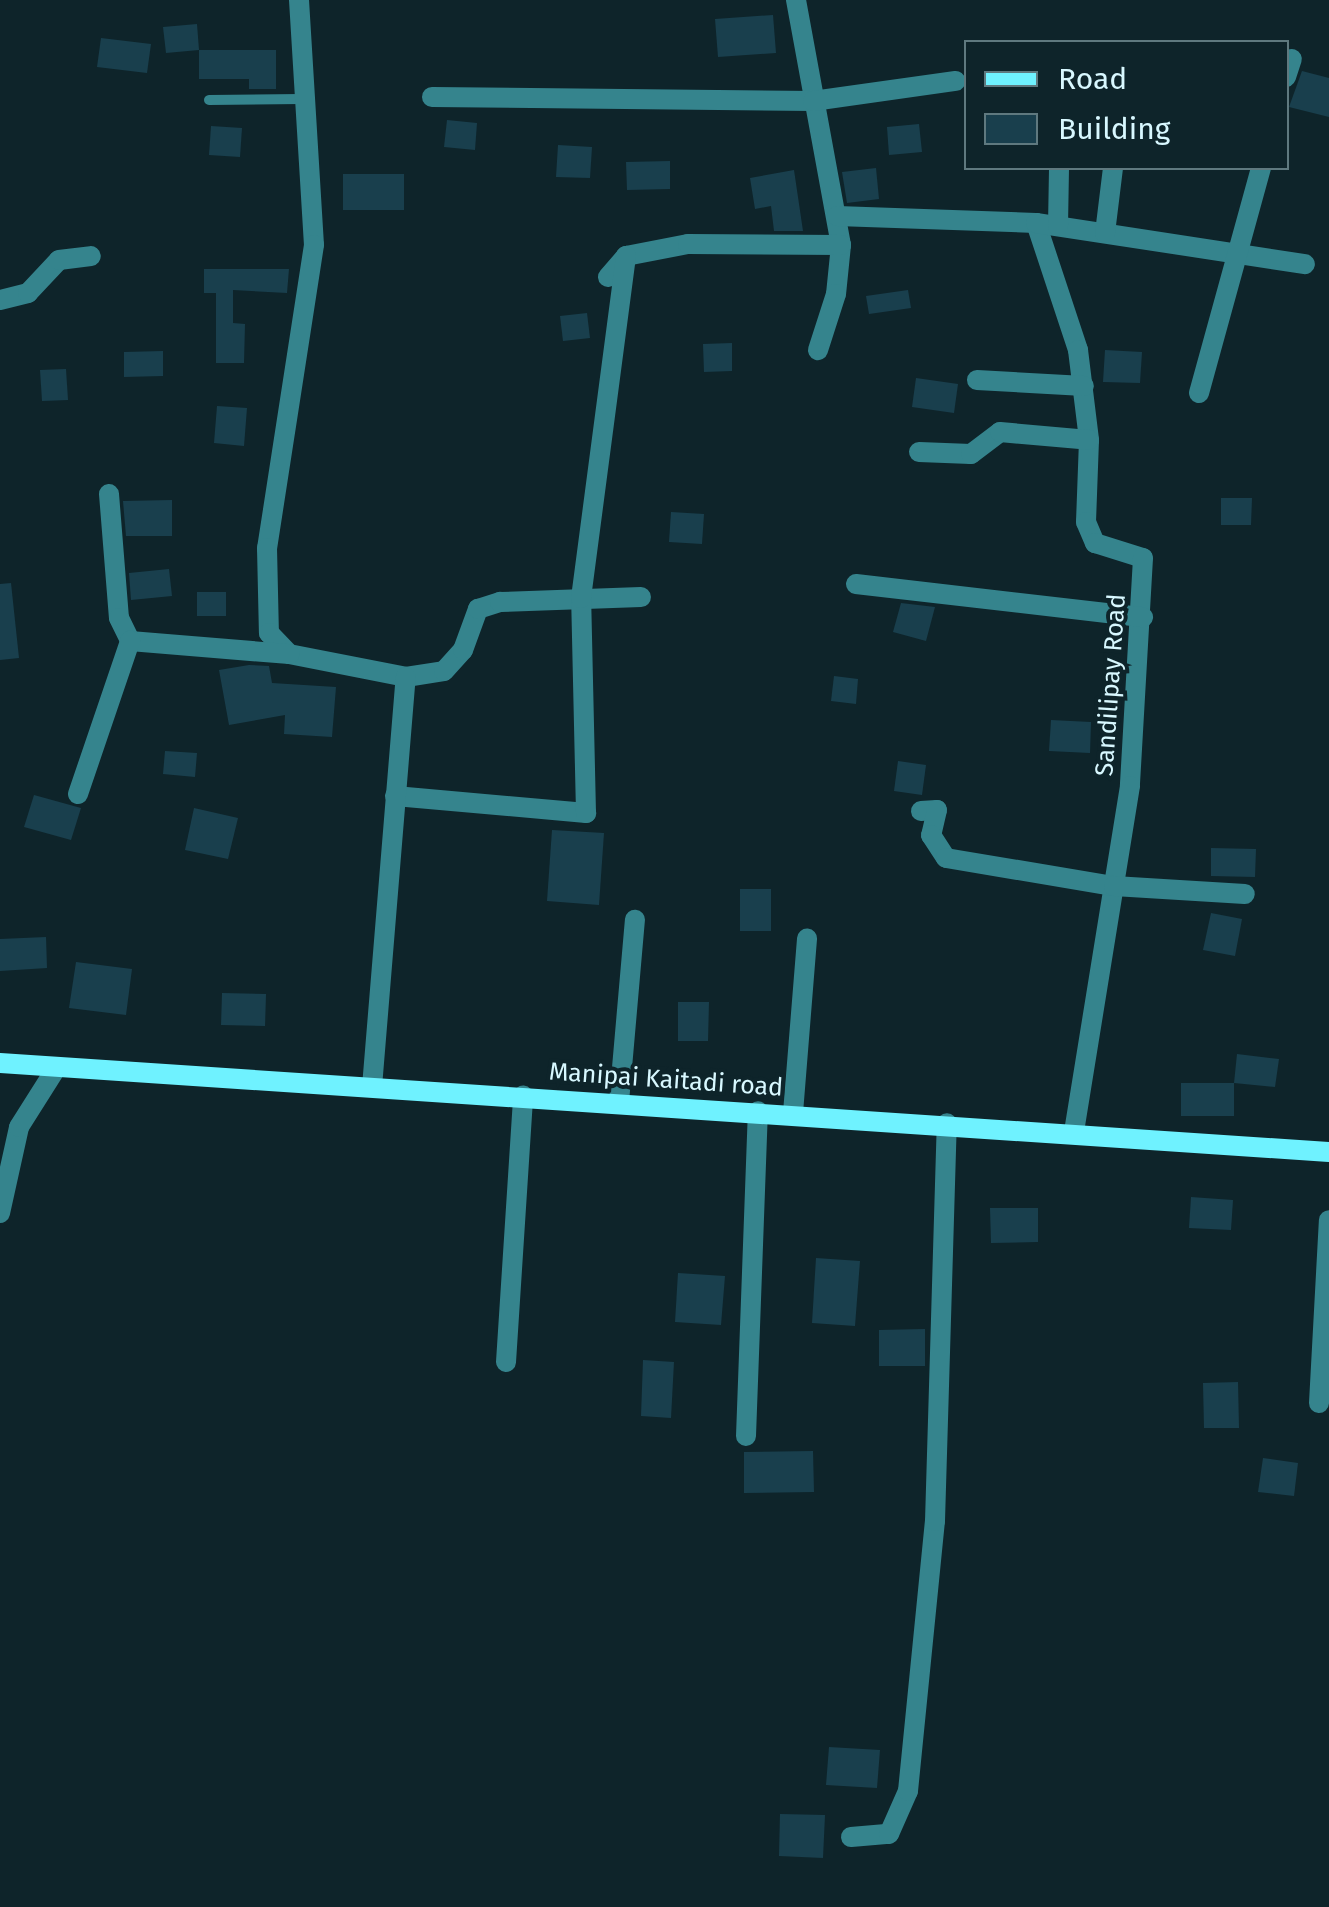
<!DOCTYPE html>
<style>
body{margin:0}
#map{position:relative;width:1329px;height:1907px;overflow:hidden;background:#0e242a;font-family:"Fira Sans",sans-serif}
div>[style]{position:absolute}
.building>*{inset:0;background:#193f4d}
.service>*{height:10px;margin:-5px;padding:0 5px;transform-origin:5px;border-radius:5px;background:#35848d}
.minor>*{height:20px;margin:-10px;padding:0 10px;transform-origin:10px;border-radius:10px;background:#35848d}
.secondary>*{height:20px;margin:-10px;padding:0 10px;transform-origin:10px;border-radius:10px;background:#6ff2ff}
span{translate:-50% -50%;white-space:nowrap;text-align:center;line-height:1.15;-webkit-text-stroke:8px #0e242a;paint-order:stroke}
.street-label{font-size:25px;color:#d8f8ff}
.legend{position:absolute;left:964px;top:40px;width:325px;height:130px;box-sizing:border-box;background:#0e242a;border:2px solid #5f797f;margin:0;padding:12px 18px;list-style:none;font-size:30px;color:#d8f8ff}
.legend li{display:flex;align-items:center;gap:20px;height:50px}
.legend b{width:50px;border:2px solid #5f797f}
</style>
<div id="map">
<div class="building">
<div style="clip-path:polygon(773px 15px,776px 53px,718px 57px,715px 19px)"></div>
<div style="clip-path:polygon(197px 24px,199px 50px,166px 53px,163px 27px)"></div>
<div style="clip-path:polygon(101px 38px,151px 44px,147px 73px,97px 67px)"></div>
<div style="clip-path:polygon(199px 50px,276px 50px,276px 89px,249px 89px,249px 79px,199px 79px)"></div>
<div style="clip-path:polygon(1302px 71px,1329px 78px,1329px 117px,1289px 107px)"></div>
<div style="clip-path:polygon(447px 120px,477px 123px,475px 150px,444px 147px)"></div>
<div style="clip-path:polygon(919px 124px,922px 152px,889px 155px,887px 127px)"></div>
<div style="clip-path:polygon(211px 126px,242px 128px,240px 157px,209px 155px)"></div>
<div style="clip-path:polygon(558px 145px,592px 147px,590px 178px,556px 177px)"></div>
<div style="clip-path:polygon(670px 161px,670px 189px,627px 190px,626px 162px)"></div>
<div style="clip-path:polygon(876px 168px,879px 199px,847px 203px,842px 172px)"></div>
<div style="clip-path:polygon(794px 170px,803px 231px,774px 231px,771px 206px,755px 209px,750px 178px)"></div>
<div style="clip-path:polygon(343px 174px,404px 174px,404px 210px,343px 210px)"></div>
<div style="clip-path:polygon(204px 269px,289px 269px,287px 293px,233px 290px,233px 323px,245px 324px,244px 363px,216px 363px,216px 293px,204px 293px)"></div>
<div style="clip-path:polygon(908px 290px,911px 308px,869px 314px,866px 296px)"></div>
<div style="clip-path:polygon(587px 313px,590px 338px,563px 341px,560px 316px)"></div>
<div style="clip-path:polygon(732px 343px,732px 371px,704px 372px,703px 344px)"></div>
<div style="clip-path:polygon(1105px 350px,1142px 352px,1140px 383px,1103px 382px)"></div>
<div style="clip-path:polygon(163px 351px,163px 376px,124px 377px,124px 352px)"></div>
<div style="clip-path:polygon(66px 369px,68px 400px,42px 401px,40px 370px)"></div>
<div style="clip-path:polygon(916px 378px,958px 384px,954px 413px,912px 407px)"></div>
<div style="clip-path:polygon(217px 406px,247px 408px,244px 446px,214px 443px)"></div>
<div style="clip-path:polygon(1221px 498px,1252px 498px,1251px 525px,1221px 525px)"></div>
<div style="clip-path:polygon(172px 500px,172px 536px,126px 536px,123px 501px)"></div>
<div style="clip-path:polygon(671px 512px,704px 514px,702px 544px,669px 542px)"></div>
<div style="clip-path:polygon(169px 569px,172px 596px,131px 600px,129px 573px)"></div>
<div style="clip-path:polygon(11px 583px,19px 658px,0 660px,0 584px)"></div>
<div style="clip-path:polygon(197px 592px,226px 592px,226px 616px,197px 616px)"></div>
<div style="clip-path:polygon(901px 603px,935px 607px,926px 641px,893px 632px)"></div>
<div style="clip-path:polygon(249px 665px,269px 666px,272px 683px,336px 687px,332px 737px,284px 734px,285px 715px,229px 725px,219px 670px)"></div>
<div style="clip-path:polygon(834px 676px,858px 679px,856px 704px,831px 701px)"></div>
<div style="clip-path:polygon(1051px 720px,1091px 722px,1090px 753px,1049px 751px)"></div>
<div style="clip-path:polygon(165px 751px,197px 753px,195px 777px,163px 774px)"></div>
<div style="clip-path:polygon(898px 761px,926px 765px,922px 795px,894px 791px)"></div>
<div style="clip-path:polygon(34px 795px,81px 808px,71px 840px,24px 827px)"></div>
<div style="clip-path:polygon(194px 808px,238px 818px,228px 859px,185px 850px)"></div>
<div style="clip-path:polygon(552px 830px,604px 833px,599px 905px,547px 901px)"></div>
<div style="clip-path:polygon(1211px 848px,1256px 849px,1255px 877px,1211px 876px)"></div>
<div style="clip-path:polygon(740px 889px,771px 889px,771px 931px,740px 931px)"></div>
<div style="clip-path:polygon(1211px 913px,1242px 919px,1235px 956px,1203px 950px)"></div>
<div style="clip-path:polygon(46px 937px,47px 968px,0 971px,0 939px)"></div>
<div style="clip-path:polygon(76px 962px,132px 969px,126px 1015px,69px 1008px)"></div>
<div style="clip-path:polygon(222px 993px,266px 994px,265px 1026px,221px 1025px)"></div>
<div style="clip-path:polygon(678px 1002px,709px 1002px,708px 1041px,678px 1041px)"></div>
<div style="clip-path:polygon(1237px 1054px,1279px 1059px,1275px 1087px,1234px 1083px)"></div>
<div style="clip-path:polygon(1181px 1083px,1234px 1083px,1234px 1116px,1181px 1116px)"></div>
<div style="clip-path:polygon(1191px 1197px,1233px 1200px,1231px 1230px,1189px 1228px)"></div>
<div style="clip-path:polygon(990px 1208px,1038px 1208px,1038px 1242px,991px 1243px)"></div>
<div style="clip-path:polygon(816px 1258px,860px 1261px,855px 1326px,812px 1323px)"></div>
<div style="clip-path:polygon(678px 1273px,725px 1276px,721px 1325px,675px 1322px)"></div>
<div style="clip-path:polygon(925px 1329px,925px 1366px,879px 1366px,879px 1330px)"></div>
<div style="clip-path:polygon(643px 1360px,674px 1362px,671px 1418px,641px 1416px)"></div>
<div style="clip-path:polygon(1238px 1382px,1239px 1428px,1204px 1428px,1203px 1383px)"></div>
<div style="clip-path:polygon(813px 1451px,814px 1492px,744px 1493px,744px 1452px)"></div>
<div style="clip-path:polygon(1263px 1458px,1298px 1463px,1294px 1496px,1258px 1492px)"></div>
<div style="clip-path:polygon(829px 1747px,880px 1750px,877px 1788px,826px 1785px)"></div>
<div style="clip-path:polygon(780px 1814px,825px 1815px,823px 1858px,779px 1856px)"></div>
</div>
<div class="service">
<div style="left:209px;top:100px;width:92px;rotate:-0.6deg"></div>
</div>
<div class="minor">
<div style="left:299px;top:0;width:245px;rotate:86.5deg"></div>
<div style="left:314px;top:245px;width:307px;rotate:98.8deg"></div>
<div style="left:267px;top:548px;width:85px;rotate:88.7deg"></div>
<div style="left:269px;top:633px;width:29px;rotate:46deg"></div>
<div style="left:289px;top:654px;width:119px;rotate:11.1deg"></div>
<div style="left:406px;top:677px;width:38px;rotate:-9deg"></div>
<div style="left:444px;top:671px;width:28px;rotate:-48deg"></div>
<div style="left:463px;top:650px;width:44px;rotate:-69.9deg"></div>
<div style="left:478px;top:609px;width:23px;rotate:-18deg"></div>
<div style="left:500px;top:602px;width:141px;rotate:-2deg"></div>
<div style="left:796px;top:0;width:249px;rotate:79.6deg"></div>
<div style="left:841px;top:245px;width:49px;rotate:95.8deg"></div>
<div style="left:836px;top:294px;width:59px;rotate:107.8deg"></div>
<div style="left:1286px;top:77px;width:19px;rotate:-72deg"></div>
<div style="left:432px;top:97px;width:381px;rotate:0.6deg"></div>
<div style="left:813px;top:101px;width:144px;rotate:-8deg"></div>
<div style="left:837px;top:216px;width:199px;rotate:2deg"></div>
<div style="left:1036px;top:223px;width:134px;rotate:71.7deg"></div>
<div style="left:1078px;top:350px;width:91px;rotate:83deg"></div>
<div style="left:1089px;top:440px;width:82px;rotate:92.1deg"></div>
<div style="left:1086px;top:522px;width:23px;rotate:67deg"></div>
<div style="left:1095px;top:543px;width:50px;rotate:17.4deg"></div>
<div style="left:1143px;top:558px;width:228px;rotate:93.3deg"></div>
<div style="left:1130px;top:786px;width:350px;rotate:99.2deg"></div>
<div style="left:1036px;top:223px;width:272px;rotate:8.7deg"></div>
<div style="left:1058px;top:226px;width:57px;rotate:-89deg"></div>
<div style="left:1105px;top:233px;width:65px;rotate:-83deg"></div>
<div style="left:608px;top:277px;width:28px;rotate:-49deg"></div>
<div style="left:626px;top:256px;width:63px;rotate:-11deg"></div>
<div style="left:688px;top:244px;width:153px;rotate:0.4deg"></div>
<div style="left:0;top:300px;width:29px;rotate:-14deg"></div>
<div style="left:28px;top:293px;width:45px;rotate:-46.8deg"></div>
<div style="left:59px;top:260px;width:32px;rotate:-7deg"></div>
<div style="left:977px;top:380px;width:107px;rotate:3.2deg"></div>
<div style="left:1199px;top:393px;width:233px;rotate:-74.6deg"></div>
<div style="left:919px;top:452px;width:52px;rotate:2.2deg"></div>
<div style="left:971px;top:454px;width:36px;rotate:-37deg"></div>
<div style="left:1000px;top:432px;width:89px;rotate:5.1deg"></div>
<div style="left:109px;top:494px;width:124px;rotate:85.4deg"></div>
<div style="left:119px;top:618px;width:25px;rotate:64deg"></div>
<div style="left:130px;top:641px;width:160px;rotate:4.7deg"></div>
<div style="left:856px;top:584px;width:289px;rotate:6.6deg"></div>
<div style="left:78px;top:794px;width:162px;rotate:-71.2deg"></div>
<div style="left:395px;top:796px;width:192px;rotate:5.1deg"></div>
<div style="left:586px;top:813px;width:215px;rotate:-91.3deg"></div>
<div style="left:581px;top:598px;width:345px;rotate:-82.5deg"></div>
<div style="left:921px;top:811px;width:16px;rotate:-4deg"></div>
<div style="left:937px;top:810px;width:26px;rotate:103deg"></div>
<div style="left:931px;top:835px;width:27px;rotate:57deg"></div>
<div style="left:946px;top:858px;width:170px;rotate:9.5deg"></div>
<div style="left:1114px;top:886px;width:131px;rotate:3.5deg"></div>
<div style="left:372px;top:1087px;width:411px;rotate:-85.3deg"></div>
<div style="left:619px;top:1102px;width:183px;rotate:-85deg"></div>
<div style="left:793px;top:1113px;width:175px;rotate:-85.4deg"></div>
<div style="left:0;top:1213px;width:88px;rotate:-77.5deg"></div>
<div style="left:19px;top:1127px;width:71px;rotate:-57.7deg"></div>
<div style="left:506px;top:1362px;width:267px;rotate:-86.3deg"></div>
<div style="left:1319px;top:1403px;width:183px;rotate:-86.9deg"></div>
<div style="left:746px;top:1436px;width:325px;rotate:-87.9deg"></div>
<div style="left:851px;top:1837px;width:38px;rotate:-5deg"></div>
<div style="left:889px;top:1834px;width:47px;rotate:-66.2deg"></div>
<div style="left:908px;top:1791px;width:271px;rotate:-84.3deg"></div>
<div style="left:935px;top:1521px;width:398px;rotate:-88.3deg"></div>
</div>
<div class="secondary">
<div style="left:0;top:1063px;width:1332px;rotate:3.83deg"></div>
</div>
<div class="street-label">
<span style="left:1111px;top:685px;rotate:-86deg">Sandilipay Road</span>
<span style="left:666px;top:1080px;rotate:4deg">Manipai Kaitadi road</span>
</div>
<ul class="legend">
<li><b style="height:12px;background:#6ff2ff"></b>Road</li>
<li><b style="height:28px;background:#193f4d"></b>Building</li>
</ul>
</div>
